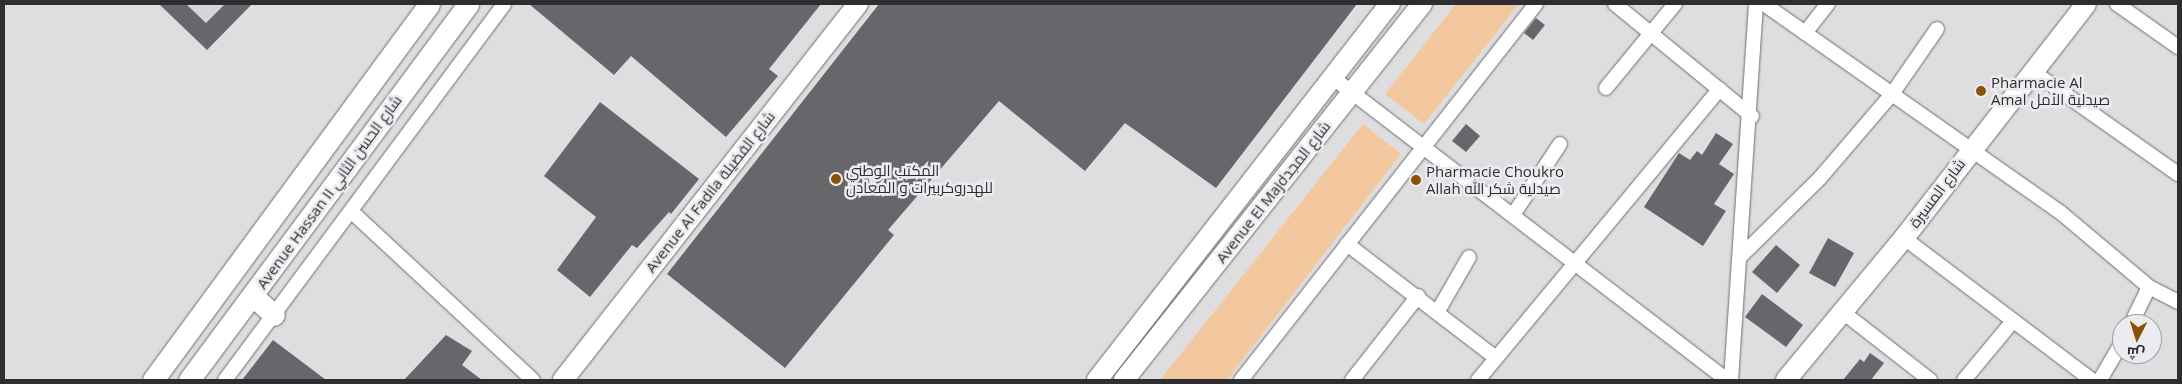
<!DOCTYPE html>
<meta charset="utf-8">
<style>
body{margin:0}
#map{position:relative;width:2182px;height:384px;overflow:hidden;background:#dedee1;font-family:"Open Sans",Cairo,sans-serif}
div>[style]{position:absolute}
.built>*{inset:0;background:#d6d4df}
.green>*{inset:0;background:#f3c89f}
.building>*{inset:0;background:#67666a}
.roads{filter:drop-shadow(0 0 1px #6d6d70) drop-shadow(0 0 1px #6d6d70)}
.street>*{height:14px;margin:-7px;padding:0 7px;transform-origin:7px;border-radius:7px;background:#fff}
.secondary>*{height:20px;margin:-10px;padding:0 10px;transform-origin:10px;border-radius:10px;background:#fff}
.primary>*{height:21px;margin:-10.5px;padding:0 10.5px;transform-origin:10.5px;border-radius:10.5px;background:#fff}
.dots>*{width:14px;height:14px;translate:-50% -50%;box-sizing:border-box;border:2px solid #ecebef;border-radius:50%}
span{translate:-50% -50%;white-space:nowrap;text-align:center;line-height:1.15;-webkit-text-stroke:5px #ecebef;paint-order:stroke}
.poi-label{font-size:15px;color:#2e2d2f}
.left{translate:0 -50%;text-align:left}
.street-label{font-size:15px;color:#2e2d2f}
.frame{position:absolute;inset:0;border:5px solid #2e2d2f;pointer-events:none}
.north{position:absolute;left:2112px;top:314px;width:50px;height:50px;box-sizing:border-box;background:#ecebef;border:1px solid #a09fa2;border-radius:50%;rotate:185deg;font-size:14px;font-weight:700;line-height:20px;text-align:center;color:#2e2d2f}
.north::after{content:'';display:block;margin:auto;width:18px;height:22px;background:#8a5206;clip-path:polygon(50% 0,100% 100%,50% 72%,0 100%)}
</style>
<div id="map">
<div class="built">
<div style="clip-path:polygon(159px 4px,252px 4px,207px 50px)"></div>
</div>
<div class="green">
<div style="clip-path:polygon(1456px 4px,1519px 4px,1424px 124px,1385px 94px)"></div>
<div style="clip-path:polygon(1363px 124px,1401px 154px,1227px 380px,1160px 380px)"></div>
</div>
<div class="building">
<div style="clip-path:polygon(159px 4px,186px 4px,206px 23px,225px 4px,252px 4px,207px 50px)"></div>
<div style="clip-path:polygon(529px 4px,821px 4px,769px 69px,778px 76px,726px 137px,631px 56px,614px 75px)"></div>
<div style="clip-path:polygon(879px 4px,1357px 4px,1216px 188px,1125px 123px,1085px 171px,999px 101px,888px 230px,894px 235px,785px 368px,667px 274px)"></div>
<div style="clip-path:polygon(1536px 18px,1545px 25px,1533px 40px,1524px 33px)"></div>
<div style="clip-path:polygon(600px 102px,699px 179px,671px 214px,669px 212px,637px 248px,632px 245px,590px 297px,557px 270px,596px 217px,544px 176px)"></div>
<div style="clip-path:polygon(1466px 124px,1480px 136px,1466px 152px,1452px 141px)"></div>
<div style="clip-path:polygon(1716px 133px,1733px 144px,1719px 164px,1734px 174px,1714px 204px,1726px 211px,1703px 246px,1644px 207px,1679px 153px,1690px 160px,1697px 151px,1702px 155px)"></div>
<div style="clip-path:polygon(1828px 238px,1854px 253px,1835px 287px,1809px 273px)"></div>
<div style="clip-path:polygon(1776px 245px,1800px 265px,1777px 293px,1752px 272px)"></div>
<div style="clip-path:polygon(1762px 294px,1803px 325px,1786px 347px,1745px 317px)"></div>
<div style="clip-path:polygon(446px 335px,472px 351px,462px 365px,482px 380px,404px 380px)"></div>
<div style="clip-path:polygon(273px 340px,326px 380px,242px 380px)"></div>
<div style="clip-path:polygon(1870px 353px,1884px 363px,1871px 380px,1843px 380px,1860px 359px,1864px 362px)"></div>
</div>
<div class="roads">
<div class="street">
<div style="left:1615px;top:4px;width:177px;rotate:39.3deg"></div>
<div style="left:1764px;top:4px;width:362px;rotate:35.1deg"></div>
<div style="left:2060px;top:212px;width:116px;rotate:40.1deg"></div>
<div style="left:2149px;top:287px;width:33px;rotate:27deg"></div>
<div style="left:2117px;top:4px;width:75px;rotate:35.2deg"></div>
<div style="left:1805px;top:33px;width:37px;rotate:-52deg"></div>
<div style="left:2032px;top:71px;width:179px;rotate:35.2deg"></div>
<div style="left:1332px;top:77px;width:498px;rotate:37.5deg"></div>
<div style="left:1606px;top:88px;width:109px;rotate:-50.6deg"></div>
<div style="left:352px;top:212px;width:247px;rotate:42.9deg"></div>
<div style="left:1513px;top:215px;width:85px;rotate:-56.5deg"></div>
<div style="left:1904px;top:238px;width:236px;rotate:37.1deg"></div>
<div style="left:1347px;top:244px;width:186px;rotate:37.4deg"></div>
<div style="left:1742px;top:255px;width:110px;rotate:-44.6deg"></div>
<div style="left:1820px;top:178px;width:111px;rotate:-49.4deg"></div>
<div style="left:1892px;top:94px;width:79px;rotate:-55.3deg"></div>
<div style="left:1438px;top:311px;width:62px;rotate:-60.1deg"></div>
<div style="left:1844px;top:313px;width:109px;rotate:37.9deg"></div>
<div style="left:2131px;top:324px;width:41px;rotate:-64.1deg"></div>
<div style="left:225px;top:380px;width:468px;rotate:-53.4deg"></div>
<div style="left:1241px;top:380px;width:478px;rotate:-51.9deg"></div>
<div style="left:1352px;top:380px;width:107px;rotate:-51.8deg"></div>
<div style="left:1478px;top:380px;width:378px;rotate:-50.3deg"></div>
<div style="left:1731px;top:380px;width:377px;rotate:-86.2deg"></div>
<div style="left:1964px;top:380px;width:77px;rotate:-50.3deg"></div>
<div style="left:2100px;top:380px;width:44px;rotate:-59.9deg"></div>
</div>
<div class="secondary">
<div style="left:563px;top:380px;width:478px;rotate:-51.9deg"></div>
<div style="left:1097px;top:380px;width:477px;rotate:-52.1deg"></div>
<div style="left:1124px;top:380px;width:480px;rotate:-51.6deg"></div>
<div style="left:1786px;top:380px;width:185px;rotate:-50.3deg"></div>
<div style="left:1904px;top:238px;width:296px;rotate:-52.1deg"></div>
</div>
<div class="primary">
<div style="left:253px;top:296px;width:28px;rotate:42deg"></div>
<div style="left:153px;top:380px;width:466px;rotate:-53.7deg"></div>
<div style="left:189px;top:380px;width:468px;rotate:-53.4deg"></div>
</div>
</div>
<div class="dots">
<div style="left:1981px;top:91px;background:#8a5206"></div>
<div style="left:836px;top:179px;background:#8a5206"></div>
<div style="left:1416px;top:180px;background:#8a5206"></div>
</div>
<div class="poi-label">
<span class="left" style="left:1991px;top:91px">Pharmacie Al<br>Amal صيدلية الأمل</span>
<span class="left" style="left:846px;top:179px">المكتب الوطني<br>للهدروكربيرات و المعادن</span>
<span class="left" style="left:1426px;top:180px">Pharmacie Choukro<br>Allah صيدلية شكر الله</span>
</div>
<div class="street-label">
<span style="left:329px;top:192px;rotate:-54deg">Avenue Hassan II شارع الحسن الثاني</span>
<span style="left:710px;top:192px;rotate:-52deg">Avenue Al Fadila شارع الفضيلة</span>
<span style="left:1273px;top:192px;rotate:-52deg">Avenue El Majdشارع المجد</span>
<span style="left:1937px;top:193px;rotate:-53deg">شارع المسيرة</span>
</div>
<div class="frame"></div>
<div class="north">ش</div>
</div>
